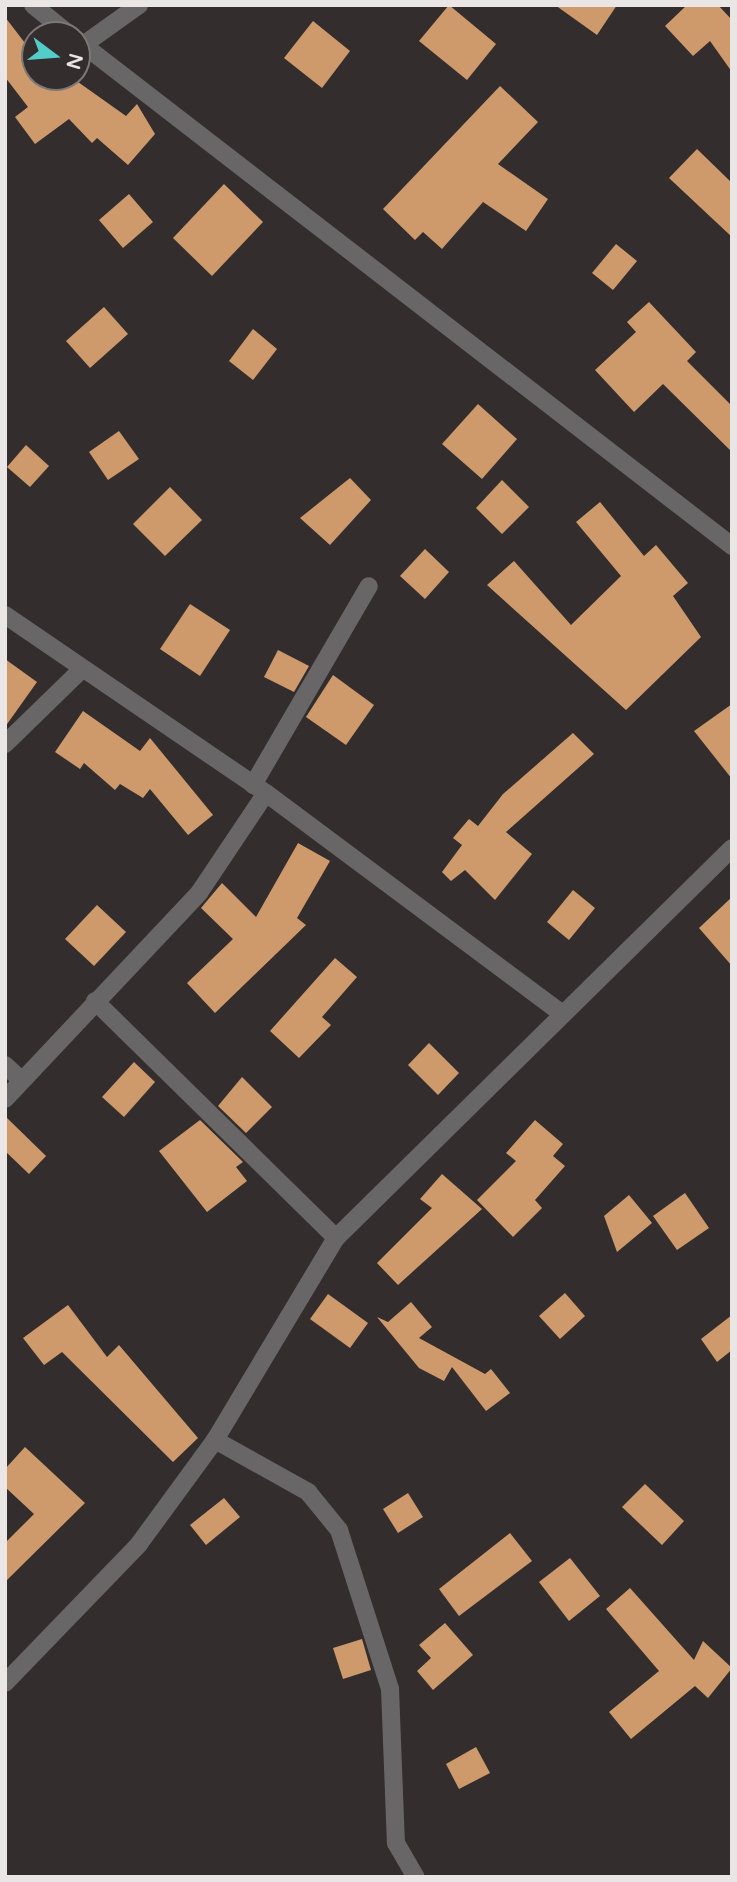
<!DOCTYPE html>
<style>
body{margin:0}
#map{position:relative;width:737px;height:1882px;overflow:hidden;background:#332e2d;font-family:"Varela Round",sans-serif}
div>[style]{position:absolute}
.building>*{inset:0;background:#ce9a6c}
.minor>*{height:18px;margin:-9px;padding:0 9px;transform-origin:9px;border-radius:9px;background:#696667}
span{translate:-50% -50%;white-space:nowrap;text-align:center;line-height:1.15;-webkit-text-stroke:7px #332e2d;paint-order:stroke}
.frame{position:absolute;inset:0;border:7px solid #eae6e6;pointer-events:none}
.north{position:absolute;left:21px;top:21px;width:70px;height:70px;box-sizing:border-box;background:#332e2d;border:2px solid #7c7877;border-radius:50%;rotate:106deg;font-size:19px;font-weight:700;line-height:28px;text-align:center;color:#eae6e6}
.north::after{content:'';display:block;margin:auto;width:24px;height:32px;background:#53cdca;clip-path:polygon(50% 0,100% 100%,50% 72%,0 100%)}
</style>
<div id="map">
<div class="building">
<div style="clip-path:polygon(449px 5px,496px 44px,467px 80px,419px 41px)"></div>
<div style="clip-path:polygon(555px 5px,617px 5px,597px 35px)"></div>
<div style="clip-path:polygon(687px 5px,718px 5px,732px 20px,732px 72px,710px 41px,693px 56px,665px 26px)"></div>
<div style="clip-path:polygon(5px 17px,35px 56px,35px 77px,71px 77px,126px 116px,137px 104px,155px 134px,128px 165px,97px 138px,92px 143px,69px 119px,35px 144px,15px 117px,28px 107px,5px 77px)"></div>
<div style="clip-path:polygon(313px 21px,350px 51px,322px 88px,284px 58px)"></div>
<div style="clip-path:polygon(500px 86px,538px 122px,498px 164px,548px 199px,526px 231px,483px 202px,442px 249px,423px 232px,415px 240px,383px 209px)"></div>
<div style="clip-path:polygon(697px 149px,732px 183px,732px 237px,669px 178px)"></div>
<div style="clip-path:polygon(224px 184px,263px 222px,212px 276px,173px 238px)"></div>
<div style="clip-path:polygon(129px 194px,153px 222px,123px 248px,99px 220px)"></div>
<div style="clip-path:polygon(616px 244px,637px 261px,613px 290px,592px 273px)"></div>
<div style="clip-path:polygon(649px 302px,696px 352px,687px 361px,732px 406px,732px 452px,663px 384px,634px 412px,595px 370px,636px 332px,627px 322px)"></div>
<div style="clip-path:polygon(104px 307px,128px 334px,90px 368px,66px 341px)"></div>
<div style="clip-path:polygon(253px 329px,277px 349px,253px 380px,229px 361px)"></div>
<div style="clip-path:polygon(478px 404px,517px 439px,482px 479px,442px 444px)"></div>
<div style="clip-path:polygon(119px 431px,139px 459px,108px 480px,89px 452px)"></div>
<div style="clip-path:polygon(26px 445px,49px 466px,30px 487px,7px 467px)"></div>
<div style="clip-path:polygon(350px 478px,371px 500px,330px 545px,300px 518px)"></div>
<div style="clip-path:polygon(502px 480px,529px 507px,502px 534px,476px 508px)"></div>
<div style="clip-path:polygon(170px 487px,202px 520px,165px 556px,133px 524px)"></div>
<div style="clip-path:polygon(600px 502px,644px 556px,656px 545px,688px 583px,673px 596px,701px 637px,626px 710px,487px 585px,514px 561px,571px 625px,621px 576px,576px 522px)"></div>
<div style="clip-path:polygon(425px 549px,449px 572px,425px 599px,400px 576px)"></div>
<div style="clip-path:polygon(190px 604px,230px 630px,200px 676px,160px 649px)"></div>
<div style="clip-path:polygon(278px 650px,309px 666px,294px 692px,264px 677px)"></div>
<div style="clip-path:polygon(5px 659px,37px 682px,5px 727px)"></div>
<div style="clip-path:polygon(333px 675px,374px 705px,346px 745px,306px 717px)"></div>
<div style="clip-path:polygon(732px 704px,732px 779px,694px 731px)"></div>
<div style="clip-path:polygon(83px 711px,140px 751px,150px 738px,213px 815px,188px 835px,150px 789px,143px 798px,120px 784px,115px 790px,84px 763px,80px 769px,55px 752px)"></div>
<div style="clip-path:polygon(573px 733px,594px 754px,506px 832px,532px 854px,495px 900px,465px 870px,451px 881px,442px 872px,462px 845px,453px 838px,469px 819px,478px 826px,503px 794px)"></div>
<div style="clip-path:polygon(298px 843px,330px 861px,297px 918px,306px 925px,215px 1013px,187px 983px,233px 939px,201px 908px,222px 883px,256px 917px)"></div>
<div style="clip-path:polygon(573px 890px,595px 908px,569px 940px,547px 922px)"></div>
<div style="clip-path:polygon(732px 897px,732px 966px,699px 928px)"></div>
<div style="clip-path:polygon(97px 905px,126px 932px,94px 966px,65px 939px)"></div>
<div style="clip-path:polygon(335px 958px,357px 977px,322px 1017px,331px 1025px,299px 1058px,270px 1031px)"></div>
<div style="clip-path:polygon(429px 1043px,459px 1073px,438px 1095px,408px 1065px)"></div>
<div style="clip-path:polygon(134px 1062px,155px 1082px,124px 1117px,102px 1097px)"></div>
<div style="clip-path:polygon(242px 1077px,272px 1107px,246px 1133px,218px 1106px)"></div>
<div style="clip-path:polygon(5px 1116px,46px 1156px,29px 1174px,5px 1151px)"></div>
<div style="clip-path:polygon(200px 1120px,243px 1162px,236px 1167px,247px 1181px,207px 1212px,159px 1151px)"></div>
<div style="clip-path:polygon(535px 1120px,563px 1144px,553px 1156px,565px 1166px,535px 1200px,542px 1208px,513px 1237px,477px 1200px,516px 1161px,506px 1153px)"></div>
<div style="clip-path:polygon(442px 1174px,482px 1209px,398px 1285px,377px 1263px,432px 1208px,420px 1199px)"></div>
<div style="clip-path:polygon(685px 1193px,709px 1228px,677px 1250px,653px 1216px)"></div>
<div style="clip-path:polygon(629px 1195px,652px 1223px,617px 1252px,604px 1216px)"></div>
<div style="clip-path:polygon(565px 1293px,585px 1316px,560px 1339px,539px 1316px)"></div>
<div style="clip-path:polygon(328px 1294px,368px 1323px,350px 1348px,310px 1319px)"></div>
<div style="clip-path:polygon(411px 1302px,432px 1327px,419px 1338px,485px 1374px,491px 1369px,510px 1393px,486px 1411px,452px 1367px,444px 1381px,419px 1368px,377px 1317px,388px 1322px)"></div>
<div style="clip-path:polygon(68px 1305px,107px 1357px,119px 1345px,198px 1438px,173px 1462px,62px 1352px,44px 1365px,23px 1338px)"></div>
<div style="clip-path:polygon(732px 1315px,732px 1350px,717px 1362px,701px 1339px)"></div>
<div style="clip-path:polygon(25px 1447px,85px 1503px,5px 1582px,5px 1543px,34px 1514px,5px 1487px,5px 1469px)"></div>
<div style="clip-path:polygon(645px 1484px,684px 1521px,662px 1545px,622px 1507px)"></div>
<div style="clip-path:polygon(408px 1493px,423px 1517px,398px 1533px,383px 1509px)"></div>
<div style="clip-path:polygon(224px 1498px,240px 1517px,206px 1545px,190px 1525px)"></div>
<div style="clip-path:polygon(510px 1533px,532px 1561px,459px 1616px,439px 1589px)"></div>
<div style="clip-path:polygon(570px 1558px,600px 1596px,569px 1621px,539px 1582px)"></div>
<div style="clip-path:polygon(630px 1588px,694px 1660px,703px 1641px,732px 1668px,708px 1698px,695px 1686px,631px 1739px,609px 1712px,659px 1671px,606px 1609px)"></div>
<div style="clip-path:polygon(445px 1623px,473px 1655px,433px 1690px,417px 1671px,431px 1658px,419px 1645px)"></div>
<div style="clip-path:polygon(362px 1639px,371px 1670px,343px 1679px,333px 1648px)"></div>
<div style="clip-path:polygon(476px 1747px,490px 1773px,459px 1789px,446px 1764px)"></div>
</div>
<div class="minor">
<div style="left:33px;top:5px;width:48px;rotate:39deg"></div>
<div style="left:77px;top:40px;width:828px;rotate:37.69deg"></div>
<div style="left:83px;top:45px;width:69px;rotate:-35.5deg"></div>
<div style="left:5px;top:615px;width:316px;rotate:34.3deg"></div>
<div style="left:266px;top:793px;width:369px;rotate:36.7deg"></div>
<div style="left:5px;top:744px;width:107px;rotate:-44.2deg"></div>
<div style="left:253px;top:785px;width:230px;rotate:-59.8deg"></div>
<div style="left:95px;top:1001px;width:338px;rotate:44.5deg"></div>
<div style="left:5px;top:1065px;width:23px;rotate:43deg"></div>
<div style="left:5px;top:1099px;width:283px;rotate:-46.7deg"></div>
<div style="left:199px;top:893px;width:120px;rotate:-56.2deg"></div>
<div style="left:215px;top:1440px;width:107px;rotate:29.2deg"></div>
<div style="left:308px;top:1492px;width:49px;rotate:50.8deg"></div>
<div style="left:339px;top:1530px;width:167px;rotate:72.2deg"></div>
<div style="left:390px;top:1689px;width:154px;rotate:87.8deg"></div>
<div style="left:396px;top:1843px;width:39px;rotate:60deg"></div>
<div style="left:5px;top:1683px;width:193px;rotate:-46deg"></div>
<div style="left:139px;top:1544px;width:129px;rotate:-53.8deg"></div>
<div style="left:215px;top:1440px;width:235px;rotate:-59.1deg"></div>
<div style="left:336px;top:1238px;width:556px;rotate:-44.56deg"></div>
</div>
<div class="frame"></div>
<div class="north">N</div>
</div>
